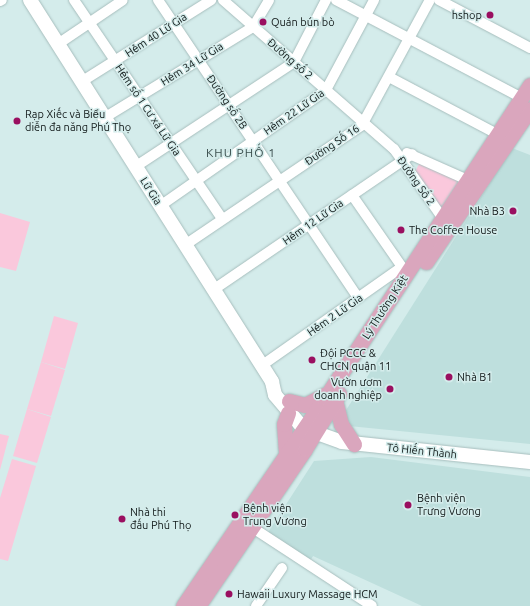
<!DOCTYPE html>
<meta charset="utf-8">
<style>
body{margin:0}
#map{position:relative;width:530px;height:606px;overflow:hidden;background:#d4eceb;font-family:Ubuntu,sans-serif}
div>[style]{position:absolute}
.built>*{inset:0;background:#bedfdd}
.green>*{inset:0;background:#fac8dc}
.roads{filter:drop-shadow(0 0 1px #a7bebd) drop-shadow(0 0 1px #a7bebd)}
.minor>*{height:10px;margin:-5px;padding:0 5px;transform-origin:5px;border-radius:5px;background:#fff}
.secondary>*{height:14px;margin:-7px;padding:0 7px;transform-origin:7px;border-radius:7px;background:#fff}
.primary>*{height:15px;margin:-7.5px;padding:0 7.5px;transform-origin:7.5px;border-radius:7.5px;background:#daa6bd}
.dots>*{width:11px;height:11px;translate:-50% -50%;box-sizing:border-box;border:2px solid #d4eceb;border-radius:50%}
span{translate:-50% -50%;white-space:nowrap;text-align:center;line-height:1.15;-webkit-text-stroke:3px #d4eceb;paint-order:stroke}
.poi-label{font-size:11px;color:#121a1a}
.right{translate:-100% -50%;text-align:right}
.left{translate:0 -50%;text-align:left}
.street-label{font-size:11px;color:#121a1a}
.neighbourhood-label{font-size:12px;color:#3b4f4e;letter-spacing:1px}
</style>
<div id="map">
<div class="built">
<div style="clip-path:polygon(512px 148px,530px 155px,530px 444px,349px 426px,343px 415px)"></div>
<div style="clip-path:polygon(371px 457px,530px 477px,530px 606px,422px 606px,313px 556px,310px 561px,267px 534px,314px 461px)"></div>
</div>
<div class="green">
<div style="clip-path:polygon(420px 162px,457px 179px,458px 186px,441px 208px,415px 172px)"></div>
<div style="clip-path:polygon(0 213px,30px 222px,16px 271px,0 267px)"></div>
<div style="clip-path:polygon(54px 316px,78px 323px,65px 369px,41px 362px)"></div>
<div style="clip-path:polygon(41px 362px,65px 370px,51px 416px,27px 409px)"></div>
<div style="clip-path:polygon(27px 409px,51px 417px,37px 463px,13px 456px)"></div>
<div style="clip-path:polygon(0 434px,9px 436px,0 470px)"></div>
<div style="clip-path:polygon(12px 459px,36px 466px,8px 561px,0 559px,0 498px)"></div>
</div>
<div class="roads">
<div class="minor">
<div style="left:74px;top:0;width:264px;rotate:55.9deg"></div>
<div style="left:158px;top:0;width:359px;rotate:56.1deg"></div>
<div style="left:223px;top:0;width:227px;rotate:41.1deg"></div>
<div style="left:394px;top:149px;width:90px;rotate:54.9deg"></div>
<div style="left:336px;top:0;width:210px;rotate:27.8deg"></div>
<div style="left:439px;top:0;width:103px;rotate:27.8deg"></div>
<div style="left:0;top:1px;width:2px;rotate:-27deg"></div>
<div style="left:58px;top:44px;width:78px;rotate:-34.1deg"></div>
<div style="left:389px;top:77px;width:124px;rotate:27.8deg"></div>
<div style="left:81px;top:82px;width:154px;rotate:-32.2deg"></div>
<div style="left:104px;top:118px;width:175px;rotate:-31.4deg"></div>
<div style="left:253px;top:27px;width:31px;rotate:-59deg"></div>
<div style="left:407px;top:153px;width:71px;rotate:24deg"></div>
<div style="left:135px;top:167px;width:191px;rotate:-33.4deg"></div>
<div style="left:294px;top:62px;width:70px;rotate:-62.7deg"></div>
<div style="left:352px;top:195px;width:88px;rotate:55.2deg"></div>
<div style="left:160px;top:206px;width:203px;rotate:-34.9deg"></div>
<div style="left:326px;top:90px;width:102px;rotate:-61.9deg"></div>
<div style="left:185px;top:245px;width:214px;rotate:-34.1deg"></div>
<div style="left:362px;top:125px;width:142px;rotate:-61.5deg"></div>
<div style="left:213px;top:290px;width:241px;rotate:-34.3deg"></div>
<div style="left:261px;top:366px;width:172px;rotate:-35.1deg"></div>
<div style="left:402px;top:267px;width:7px;rotate:34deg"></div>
<div style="left:253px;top:528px;width:142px;rotate:33.2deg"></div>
<div style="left:256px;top:606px;width:46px;rotate:-55.6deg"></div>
</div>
<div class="secondary">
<div style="left:30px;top:0;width:452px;rotate:57.6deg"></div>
<div style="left:272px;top:382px;width:13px;rotate:77deg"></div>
<div style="left:275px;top:395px;width:43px;rotate:49.7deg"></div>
<div style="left:303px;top:428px;width:41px;rotate:19.7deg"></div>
<div style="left:342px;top:442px;width:189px;rotate:6.1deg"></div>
</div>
<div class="primary">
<div style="left:426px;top:262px;width:185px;rotate:-55.8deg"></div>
<div style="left:335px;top:400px;width:25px;rotate:76deg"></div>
<div style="left:341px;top:424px;width:24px;rotate:57deg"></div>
<div style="left:289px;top:401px;width:16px;rotate:14deg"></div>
<div style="left:305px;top:405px;width:21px;rotate:-28deg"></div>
<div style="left:286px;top:453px;width:29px;rotate:-94deg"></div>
<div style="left:284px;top:424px;width:12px;rotate:-70deg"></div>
<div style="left:183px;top:606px;width:252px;rotate:-55.7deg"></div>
<div style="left:325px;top:398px;width:374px;rotate:-56.8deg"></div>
<div style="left:198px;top:606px;width:190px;rotate:-55.7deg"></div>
<div style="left:305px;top:449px;width:65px;rotate:-58.3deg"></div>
</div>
</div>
<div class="dots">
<div style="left:490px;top:15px;background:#9a0f60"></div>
<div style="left:263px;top:22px;background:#9a0f60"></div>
<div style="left:17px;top:121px;background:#9a0f60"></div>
<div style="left:513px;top:211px;background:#9a0f60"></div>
<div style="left:401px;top:230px;background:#9a0f60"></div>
<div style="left:312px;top:360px;background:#9a0f60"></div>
<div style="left:449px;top:377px;background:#9a0f60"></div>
<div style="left:390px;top:389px;background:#9a0f60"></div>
<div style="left:408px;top:505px;background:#9a0f60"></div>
<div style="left:235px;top:515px;background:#9a0f60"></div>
<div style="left:122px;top:519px;background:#9a0f60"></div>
<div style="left:229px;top:594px;background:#9a0f60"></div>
</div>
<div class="poi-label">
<span class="right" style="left:482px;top:15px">hshop</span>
<span class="left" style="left:271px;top:22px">Quán bún bò</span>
<span class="left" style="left:25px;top:121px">Rạp Xiếc và Biểu<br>diễn đa năng Phú Thọ</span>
<span class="right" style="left:505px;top:211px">Nhà B3</span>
<span class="left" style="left:409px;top:230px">The Coffee House</span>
<span class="left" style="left:320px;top:360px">Đội PCCC &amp;<br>CHCN quận 11</span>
<span class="left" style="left:457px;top:377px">Nhà B1</span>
<span class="right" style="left:382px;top:389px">Vườn ươm<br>doanh nghiệp</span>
<span class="left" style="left:417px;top:505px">Bệnh viện<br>Trưng Vương</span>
<span class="left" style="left:243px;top:515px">Bệnh viện<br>Trung Vương</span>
<span class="left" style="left:130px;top:519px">Nhà thi<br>đấu Phú Thọ</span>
<span class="left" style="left:237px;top:594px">Hawaii Luxury Massage HCM</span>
</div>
<div class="street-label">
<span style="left:156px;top:35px;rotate:-33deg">Hẻm 40 Lữ Gia</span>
<span style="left:290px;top:59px;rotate:41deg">Đường số 2</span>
<span style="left:192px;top:64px;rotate:-32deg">Hẻm 34 Lữ Gia</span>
<span style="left:227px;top:102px;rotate:56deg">Đường số 2B</span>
<span style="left:148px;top:110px;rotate:56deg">Hẻm số 1 Cư xá Lữ Gia</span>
<span style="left:294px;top:112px;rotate:-35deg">Hẻm 22 Lữ Gia</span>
<span style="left:332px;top:145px;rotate:-34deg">Đường Số 16</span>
<span style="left:416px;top:181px;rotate:55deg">Đường Số 2</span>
<span style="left:151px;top:191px;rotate:58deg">Lữ Gia</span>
<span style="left:313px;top:222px;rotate:-35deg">Hẻm 12 Lữ Gia</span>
<span style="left:385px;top:307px;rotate:-57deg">Lý Thường Kiệt</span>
<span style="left:335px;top:315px;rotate:-35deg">Hẻm 2 Lữ Gia</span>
<span style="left:422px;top:451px;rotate:6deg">Tô Hiến Thành</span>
</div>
<div class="neighbourhood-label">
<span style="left:241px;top:153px">KHU PHỐ 1</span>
</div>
</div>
